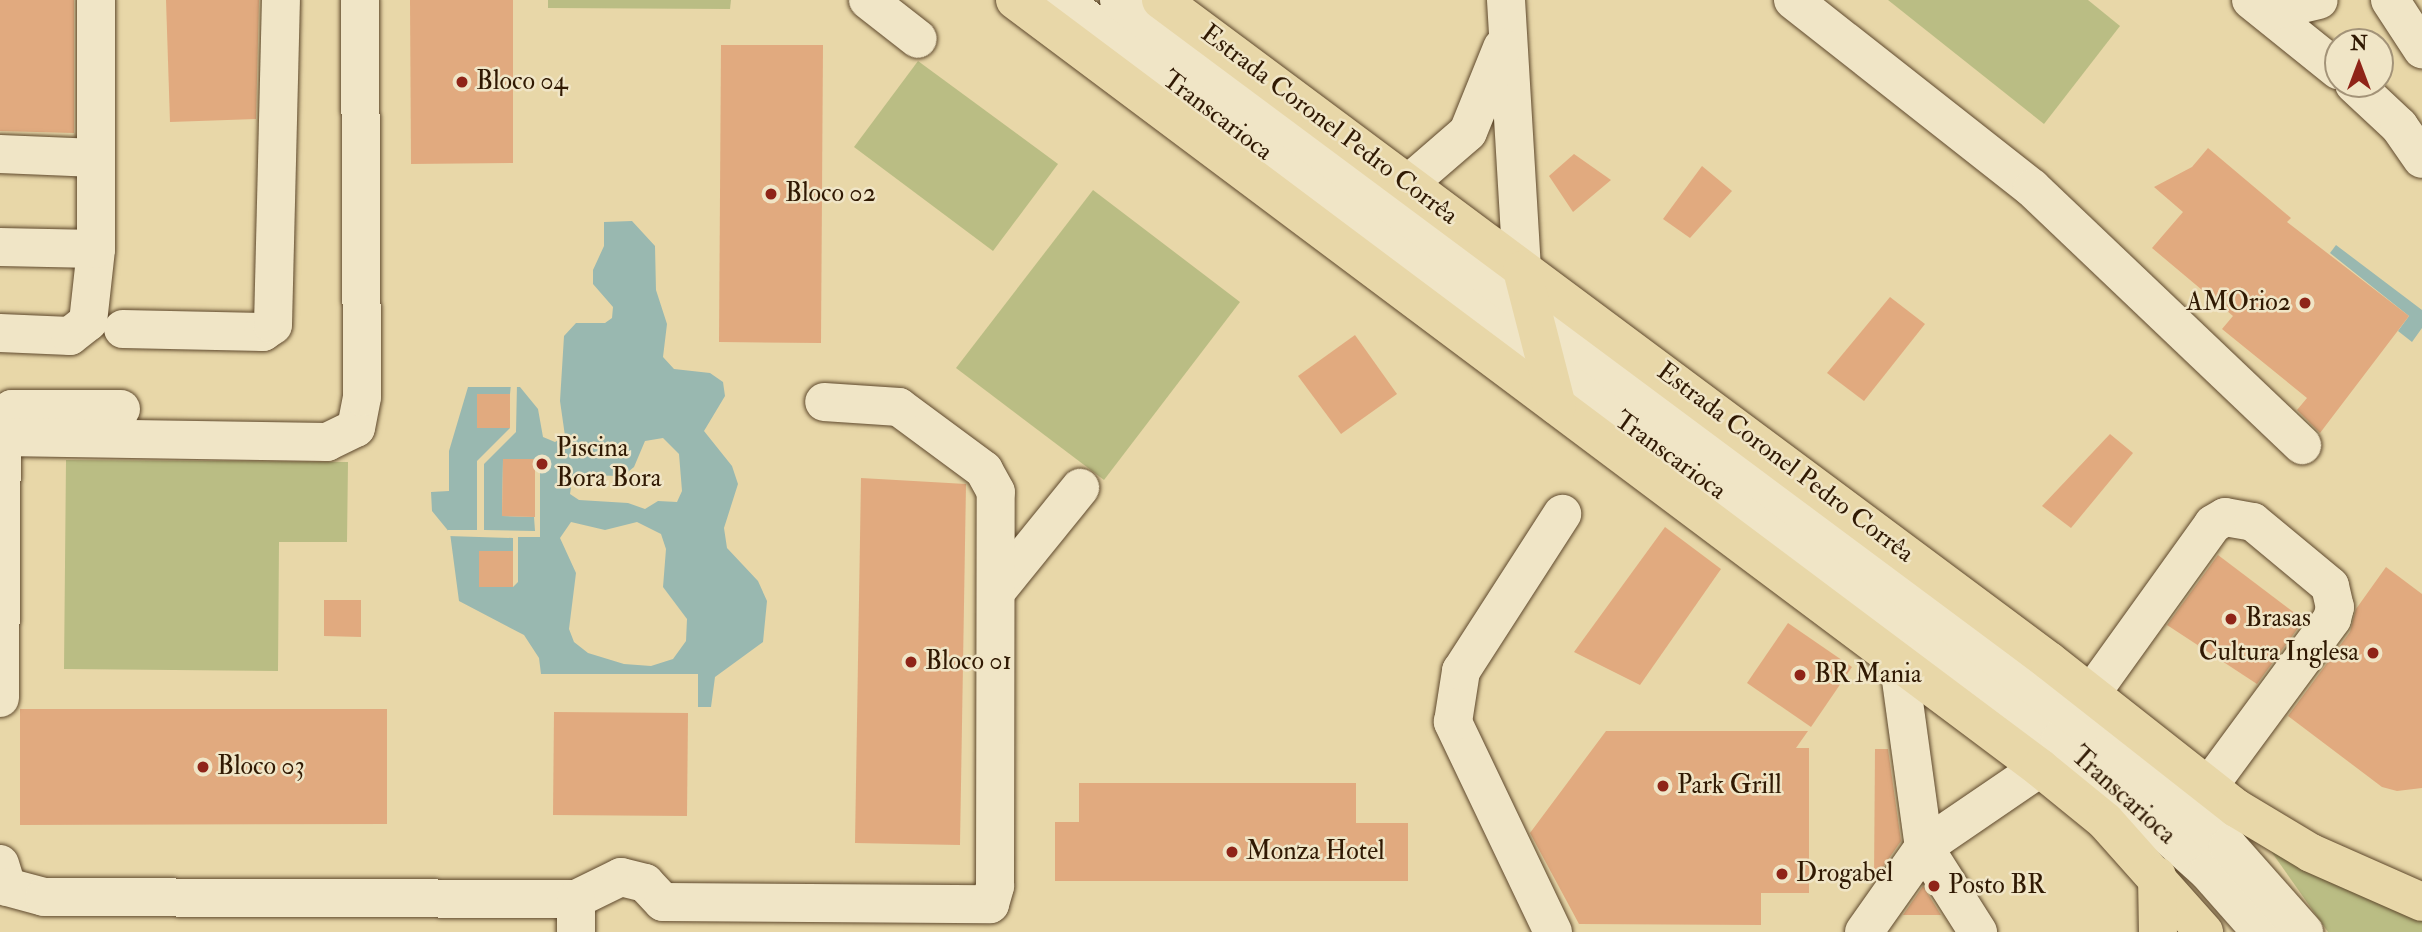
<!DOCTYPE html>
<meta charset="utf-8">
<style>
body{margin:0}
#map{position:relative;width:2422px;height:932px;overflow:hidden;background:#e8d7a8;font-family:"IM FELL Double Pica",serif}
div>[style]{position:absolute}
.green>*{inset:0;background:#babd84}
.water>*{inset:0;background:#99b8b0}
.pier>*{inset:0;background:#e8d7a8}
.building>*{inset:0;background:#e1aa7f}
.roads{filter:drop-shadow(0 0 2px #5e482c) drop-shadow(0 0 2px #5e482c)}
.minor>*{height:38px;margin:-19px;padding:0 19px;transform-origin:19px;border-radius:19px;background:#f0e5c6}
.major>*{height:38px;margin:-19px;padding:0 19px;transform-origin:19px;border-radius:19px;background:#e8d7a8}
.dots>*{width:19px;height:19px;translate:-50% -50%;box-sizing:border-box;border:4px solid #f0e5c6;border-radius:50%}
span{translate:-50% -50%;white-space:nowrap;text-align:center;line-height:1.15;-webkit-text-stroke:5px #f0e5c6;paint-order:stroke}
.poi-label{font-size:26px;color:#301903}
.left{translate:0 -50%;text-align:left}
.right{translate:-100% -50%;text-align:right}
.street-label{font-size:26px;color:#301903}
.north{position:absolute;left:2324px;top:28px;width:70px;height:70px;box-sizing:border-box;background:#f0e5c6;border:2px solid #a39378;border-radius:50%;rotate:0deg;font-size:19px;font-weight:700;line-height:28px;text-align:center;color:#301903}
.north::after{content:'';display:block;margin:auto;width:24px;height:32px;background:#8f2418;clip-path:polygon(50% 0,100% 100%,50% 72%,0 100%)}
</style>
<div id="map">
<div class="green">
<div style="clip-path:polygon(548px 0,731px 0,730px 9px,548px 8px)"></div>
<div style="clip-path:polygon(1888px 0,2088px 0,2120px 26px,2044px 124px)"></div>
<div style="clip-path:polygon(918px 61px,1058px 164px,993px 251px,854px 147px)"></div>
<div style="clip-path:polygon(1093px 190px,1240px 302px,1104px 480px,956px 368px)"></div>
<div style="clip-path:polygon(66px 460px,348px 462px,347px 542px,279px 542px,278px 671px,64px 669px)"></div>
<div style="clip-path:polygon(2261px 837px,2422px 921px,2422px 932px,2328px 932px)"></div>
</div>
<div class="water">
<div style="clip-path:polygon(evenodd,632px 221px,655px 246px,656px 290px,667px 324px,663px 357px,674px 369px,710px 373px,723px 382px,725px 396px,704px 431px,732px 466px,738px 484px,724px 528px,727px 548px,758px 581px,767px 601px,763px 642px,715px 677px,711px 707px,698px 707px,698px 674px,541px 674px,539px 658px,524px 635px,459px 601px,450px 533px,432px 511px,431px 492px,449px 491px,449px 451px,468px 387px,520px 387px,538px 409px,543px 437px,555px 442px,565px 436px,560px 401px,564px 336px,576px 323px,605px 323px,612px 318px,613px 307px,593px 284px,593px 270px,604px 246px,604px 222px,632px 221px,663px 438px,679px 454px,682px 491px,677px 502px,658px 501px,645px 509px,628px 503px,579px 500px,570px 494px,573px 475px,623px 476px,634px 467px,645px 441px,663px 438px,632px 221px,571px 522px,605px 530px,637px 522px,661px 534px,666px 549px,663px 587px,687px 619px,686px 641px,673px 659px,651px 666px,624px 664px,588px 653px,574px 642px,569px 629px,576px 573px,560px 538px,571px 522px)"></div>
<div style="clip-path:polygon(2336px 245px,2422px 310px,2422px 328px,2412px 342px,2398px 331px,2409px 316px,2330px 253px)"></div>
</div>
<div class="pier">
<div style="clip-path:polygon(511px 384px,517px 384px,516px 432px,484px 464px,484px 530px,535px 531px,534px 517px,502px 516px,503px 459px,535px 459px,540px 462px,540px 537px,518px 537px,518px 582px,513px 587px,479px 587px,479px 551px,513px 551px,513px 538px,448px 536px,448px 530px,477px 530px,477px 461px,510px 428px,477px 428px,477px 394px,510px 394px)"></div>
</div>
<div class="building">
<div style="clip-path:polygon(0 0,74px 0,74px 133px,0 131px)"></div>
<div style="clip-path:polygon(166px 0,259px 0,256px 119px,170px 122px)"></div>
<div style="clip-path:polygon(410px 0,513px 0,513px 163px,411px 164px)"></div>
<div style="clip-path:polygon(721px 45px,823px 45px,821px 343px,719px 342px)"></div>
<div style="clip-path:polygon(2208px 148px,2291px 218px,2287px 222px,2409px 316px,2320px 433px,2297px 410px,2307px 398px,2222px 329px,2233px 316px,2152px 248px,2183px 212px,2154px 187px,2192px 167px)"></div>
<div style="clip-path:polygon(1574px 154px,1611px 180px,1573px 212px,1549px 176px)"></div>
<div style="clip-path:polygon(1702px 166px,1732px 191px,1690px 238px,1663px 219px)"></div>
<div style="clip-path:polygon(1890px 297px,1925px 324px,1864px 401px,1827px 373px)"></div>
<div style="clip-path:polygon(1355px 335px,1397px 394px,1341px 434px,1298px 376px)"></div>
<div style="clip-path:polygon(477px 394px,510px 394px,510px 428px,477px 428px)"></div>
<div style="clip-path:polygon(2110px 434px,2133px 453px,2071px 528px,2042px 506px)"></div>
<div style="clip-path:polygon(503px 459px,535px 459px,535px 517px,502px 516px)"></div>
<div style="clip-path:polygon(861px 478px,966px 484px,960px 845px,855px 843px)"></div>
<div style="clip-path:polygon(1665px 527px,1721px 569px,1640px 685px,1574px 652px)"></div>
<div style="clip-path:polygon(479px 551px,513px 551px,513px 587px,479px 587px)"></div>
<div style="clip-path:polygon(2218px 555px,2304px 620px,2257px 684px,2167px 625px)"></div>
<div style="clip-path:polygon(2386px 567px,2422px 594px,2422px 788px,2397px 791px,2382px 787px,2288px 716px,2350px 632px,2356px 609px)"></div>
<div style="clip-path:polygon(324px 600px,361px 600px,361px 637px,324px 636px)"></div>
<div style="clip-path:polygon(1788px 623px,1852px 667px,1811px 727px,1747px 683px)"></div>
<div style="clip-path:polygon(20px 709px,387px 709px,387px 824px,20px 825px)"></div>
<div style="clip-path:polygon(554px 712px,688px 713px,687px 816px,553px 815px)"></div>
<div style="clip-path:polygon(1606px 731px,1808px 731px,1796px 748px,1809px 748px,1809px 893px,1761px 893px,1761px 925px,1579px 924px,1530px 833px)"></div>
<div style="clip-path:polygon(1875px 749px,1888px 749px,1901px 841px,1874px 880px)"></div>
<div style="clip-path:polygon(1079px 783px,1356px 783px,1356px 823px,1408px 823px,1408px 881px,1055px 881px,1055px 822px,1079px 822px)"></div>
<div style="clip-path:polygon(1923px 886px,1941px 915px,1903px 915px)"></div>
</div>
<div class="roads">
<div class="minor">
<div style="left:868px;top:0;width:63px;rotate:38deg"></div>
<div style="left:1062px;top:0;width:602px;rotate:37.1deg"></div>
<div style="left:1542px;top:363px;width:640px;rotate:35.97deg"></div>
<div style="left:2060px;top:739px;width:199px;rotate:41.9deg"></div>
<div style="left:2208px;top:872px;width:80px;rotate:48.5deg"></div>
<div style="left:1119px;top:0;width:1244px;rotate:36.86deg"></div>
<div style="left:2114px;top:746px;width:152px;rotate:41.3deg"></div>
<div style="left:2228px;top:846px;width:115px;rotate:48.5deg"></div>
<div style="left:1506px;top:0;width:270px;rotate:86.6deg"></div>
<div style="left:1793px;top:0;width:304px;rotate:38.2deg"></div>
<div style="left:2032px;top:188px;width:373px;rotate:43.6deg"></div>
<div style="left:2251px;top:0;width:112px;rotate:38.8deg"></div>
<div style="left:2390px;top:0;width:59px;rotate:56.9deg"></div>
<div style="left:2268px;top:12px;width:52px;rotate:-13.2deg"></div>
<div style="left:2354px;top:84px;width:62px;rotate:43deg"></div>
<div style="left:2399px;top:126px;width:40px;rotate:55.1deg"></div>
<div style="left:0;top:154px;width:96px;rotate:2.4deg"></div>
<div style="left:1408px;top:184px;width:79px;rotate:-40.9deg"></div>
<div style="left:1468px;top:132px;width:91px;rotate:-68deg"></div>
<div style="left:0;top:247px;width:96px;rotate:1.2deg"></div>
<div style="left:123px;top:329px;width:140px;rotate:1.2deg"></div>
<div style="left:263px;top:332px;width:12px;rotate:-35deg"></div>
<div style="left:273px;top:325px;width:325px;rotate:-88.6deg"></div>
<div style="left:0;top:333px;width:70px;rotate:2.5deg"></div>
<div style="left:70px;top:336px;width:23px;rotate:-38deg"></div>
<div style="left:88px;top:322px;width:73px;rotate:-83.7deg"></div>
<div style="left:96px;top:249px;width:249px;rotate:-90deg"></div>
<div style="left:2px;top:437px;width:22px;rotate:-85deg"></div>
<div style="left:4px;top:415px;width:10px;rotate:-37deg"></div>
<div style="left:12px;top:409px;width:109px"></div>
<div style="left:999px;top:588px;width:129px;rotate:-51deg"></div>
<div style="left:1898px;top:658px;width:191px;rotate:82.2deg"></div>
<div style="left:1924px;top:847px;width:101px;rotate:57.6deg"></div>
<div style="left:2091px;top:694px;width:209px;rotate:-54.3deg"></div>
<div style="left:2213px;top:524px;width:14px;rotate:-30deg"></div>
<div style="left:2225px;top:517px;width:28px;rotate:10deg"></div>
<div style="left:2253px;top:522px;width:100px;rotate:39.7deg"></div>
<div style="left:2330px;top:586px;width:22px;rotate:77deg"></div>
<div style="left:2335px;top:607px;width:12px;rotate:104deg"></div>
<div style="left:2332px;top:619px;width:209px;rotate:126.4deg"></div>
<div style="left:0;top:698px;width:261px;rotate:-89.6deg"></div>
<div style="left:2px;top:437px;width:325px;rotate:0.9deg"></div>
<div style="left:327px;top:442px;width:32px;rotate:-26deg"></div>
<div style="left:356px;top:428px;width:32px;rotate:-79deg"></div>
<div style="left:362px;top:397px;width:397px;rotate:-90.3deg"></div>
<div style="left:0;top:864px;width:24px;rotate:73deg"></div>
<div style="left:7px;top:887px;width:38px;rotate:15deg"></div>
<div style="left:44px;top:897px;width:532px;rotate:0.22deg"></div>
<div style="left:576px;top:899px;width:50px;rotate:-26.1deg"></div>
<div style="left:621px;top:877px;width:25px;rotate:14deg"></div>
<div style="left:645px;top:883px;width:26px;rotate:47deg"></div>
<div style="left:663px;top:902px;width:327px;rotate:0.4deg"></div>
<div style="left:990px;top:904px;width:19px;rotate:-74deg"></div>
<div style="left:995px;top:886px;width:394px;rotate:-89.9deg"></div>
<div style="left:996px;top:492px;width:25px;rotate:-119deg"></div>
<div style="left:984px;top:470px;width:106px;rotate:-143.5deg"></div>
<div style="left:899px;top:407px;width:75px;rotate:-176.2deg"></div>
<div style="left:576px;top:932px;width:33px;rotate:-90deg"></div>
<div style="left:1553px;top:932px;width:233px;rotate:-115.5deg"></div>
<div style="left:1453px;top:722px;width:52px;rotate:-81.1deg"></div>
<div style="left:1461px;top:671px;width:187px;rotate:-57.2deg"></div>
<div style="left:1864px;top:932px;width:104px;rotate:-54.8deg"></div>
<div style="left:1924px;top:847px;width:140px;rotate:-34.3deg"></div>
</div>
<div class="major">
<div style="left:1015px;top:0;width:1281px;rotate:36.84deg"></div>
<div style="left:2040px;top:768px;width:84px;rotate:39.2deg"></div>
<div style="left:2105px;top:821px;width:149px;rotate:48.3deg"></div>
<div style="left:1161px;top:0;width:1107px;rotate:36.66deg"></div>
<div style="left:2049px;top:661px;width:238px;rotate:38.2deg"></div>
<div style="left:2236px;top:808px;width:87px;rotate:31deg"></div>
<div style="left:2311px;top:853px;width:121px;rotate:23.8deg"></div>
<div style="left:1522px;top:270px;width:140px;rotate:75.6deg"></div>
<div style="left:2157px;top:876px;width:56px;rotate:89deg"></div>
</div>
</div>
<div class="dots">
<div style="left:462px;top:82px;background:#8f2418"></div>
<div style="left:771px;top:194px;background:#8f2418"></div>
<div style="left:2305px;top:303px;background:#8f2418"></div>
<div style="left:542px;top:464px;background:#8f2418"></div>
<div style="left:2231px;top:619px;background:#8f2418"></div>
<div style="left:2373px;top:653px;background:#8f2418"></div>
<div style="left:911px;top:662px;background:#8f2418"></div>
<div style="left:1800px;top:675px;background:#8f2418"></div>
<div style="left:203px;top:767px;background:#8f2418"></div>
<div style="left:1663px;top:786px;background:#8f2418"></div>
<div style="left:1232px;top:852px;background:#8f2418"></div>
<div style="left:1782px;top:874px;background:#8f2418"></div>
<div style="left:1934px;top:886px;background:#8f2418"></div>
</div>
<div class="poi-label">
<span class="left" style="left:476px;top:82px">Bloco 04</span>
<span class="left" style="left:785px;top:194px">Bloco 02</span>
<span class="right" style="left:2291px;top:303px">AMOrio2</span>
<span class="left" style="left:556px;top:464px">Piscina<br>Bora Bora</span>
<span class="left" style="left:2245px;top:619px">Brasas</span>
<span class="right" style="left:2359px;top:653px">Cultura Inglesa</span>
<span class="left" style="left:925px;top:662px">Bloco 01</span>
<span class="left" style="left:1814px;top:675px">BR Mania</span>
<span class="left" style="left:217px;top:767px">Bloco 03</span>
<span class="left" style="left:1677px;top:786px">Park Grill</span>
<span class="left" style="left:1246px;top:852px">Monza Hotel</span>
<span class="left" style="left:1796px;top:874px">Drogabel</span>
<span class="left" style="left:1948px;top:886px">Posto BR</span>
</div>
<div class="street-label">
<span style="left:1217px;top:116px;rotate:37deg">Transcarioca</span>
<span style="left:1329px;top:125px;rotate:37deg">Estrada Coronel Pedro Corrêa</span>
<span style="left:1670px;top:456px;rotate:36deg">Transcarioca</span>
<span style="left:1785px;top:463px;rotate:37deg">Estrada Coronel Pedro Corrêa</span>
<span style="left:2123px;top:796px;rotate:42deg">Transcarioca</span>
</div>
<div class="north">N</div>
</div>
